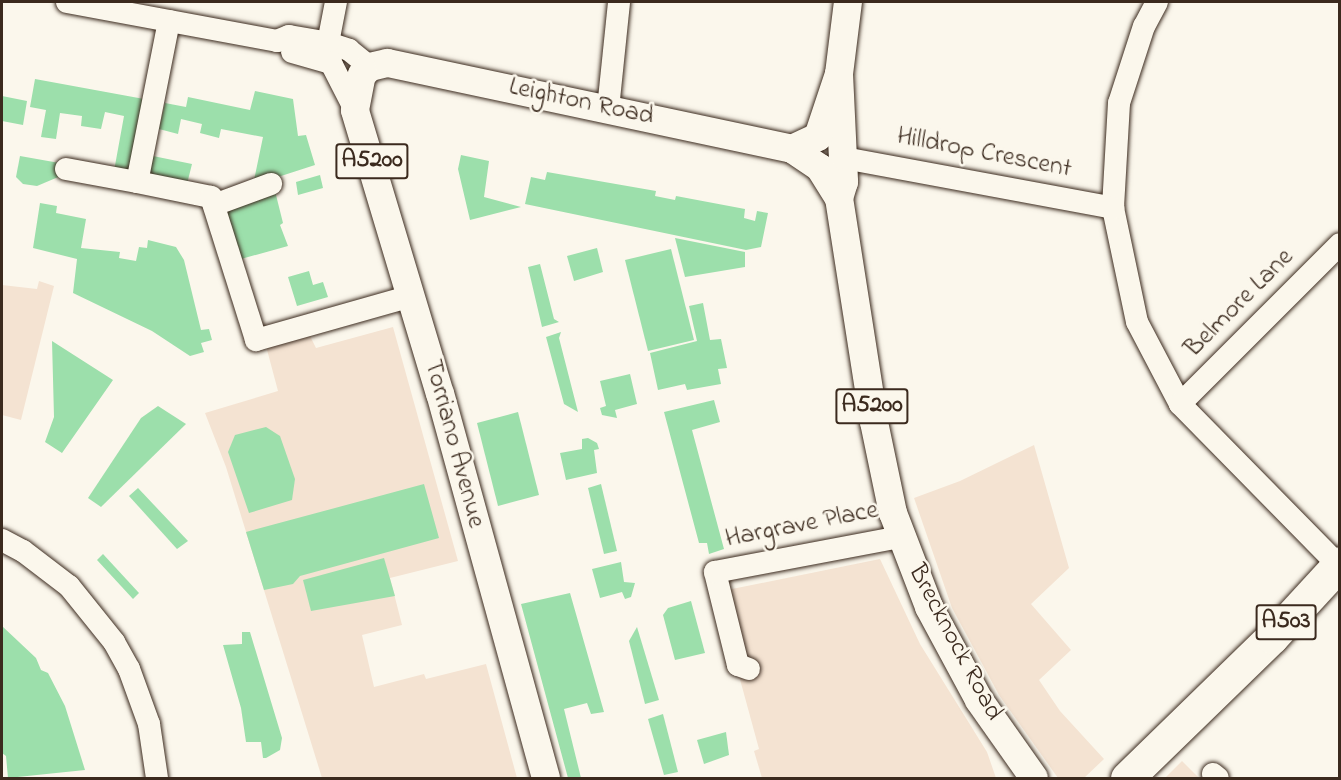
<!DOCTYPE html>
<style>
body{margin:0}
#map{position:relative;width:1341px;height:780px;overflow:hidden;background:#fbf7ec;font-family:"Indie Flower",sans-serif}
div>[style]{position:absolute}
.built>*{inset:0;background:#f4e3d2}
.green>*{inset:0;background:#9cdfab}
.roads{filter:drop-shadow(0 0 2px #3b2a1e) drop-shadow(0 0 2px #3b2a1e)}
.minor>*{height:22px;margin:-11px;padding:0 11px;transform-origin:11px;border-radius:11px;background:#fbf7ec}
.major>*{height:28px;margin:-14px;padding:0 14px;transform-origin:14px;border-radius:14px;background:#fbf7ec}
.highway>*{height:33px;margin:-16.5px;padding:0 16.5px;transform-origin:16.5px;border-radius:16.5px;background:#fbf7ec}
span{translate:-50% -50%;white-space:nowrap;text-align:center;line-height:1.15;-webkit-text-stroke:5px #fbf7ec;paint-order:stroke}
.shield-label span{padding:2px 4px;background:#fbf7ec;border:2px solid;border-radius:4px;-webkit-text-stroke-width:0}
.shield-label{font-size:24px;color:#3b2a1e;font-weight:700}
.street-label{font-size:26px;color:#3b2a1e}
.frame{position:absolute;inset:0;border:3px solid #3b2a1e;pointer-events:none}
</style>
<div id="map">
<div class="built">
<div style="clip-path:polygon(39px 281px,54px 286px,21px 420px,2px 415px,2px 285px,37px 289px)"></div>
<div style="clip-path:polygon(393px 327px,458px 561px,390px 578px,402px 625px,362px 635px,374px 687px,424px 674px,426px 679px,486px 664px,517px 778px,322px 778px,226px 467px,205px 413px,278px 391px,266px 346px,309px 334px,316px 348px)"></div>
<div style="clip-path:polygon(1034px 445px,1069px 568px,1031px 604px,1071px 650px,1039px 680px,1060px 711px,1104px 759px,1084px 778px,1058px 778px,999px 695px,952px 608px,914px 498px,960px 481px)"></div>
<div style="clip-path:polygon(880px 559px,920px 644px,987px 752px,996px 778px,762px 778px,754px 751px,759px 749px,738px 672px,744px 661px,727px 590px)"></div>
<div style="clip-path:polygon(1182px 761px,1199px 778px,1165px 778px)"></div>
</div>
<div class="green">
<div style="clip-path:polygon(35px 79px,144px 99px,130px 174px,114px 171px,124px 116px,105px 112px,101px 129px,81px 126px,82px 116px,60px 113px,56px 139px,41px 137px,46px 110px,30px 107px)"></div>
<div style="clip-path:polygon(255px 91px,293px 99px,298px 136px,306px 135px,315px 165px,253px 185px,263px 137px,221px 129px,219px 138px,200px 133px,202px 124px,181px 119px,178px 134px,159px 129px,165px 103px,186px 107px,188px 97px,250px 110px)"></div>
<div style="clip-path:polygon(2px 96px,27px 101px,23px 125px,2px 121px)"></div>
<div style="clip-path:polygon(461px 155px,489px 161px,484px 197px,521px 207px,470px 220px,458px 169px)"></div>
<div style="clip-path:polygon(20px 156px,65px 164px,63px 175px,37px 186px,23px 184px,16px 177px)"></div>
<div style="clip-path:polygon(153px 156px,192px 164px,187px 184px,148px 175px)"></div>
<div style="clip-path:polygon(547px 172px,656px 191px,655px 196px,675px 200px,676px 196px,745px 209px,744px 218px,755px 221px,757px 211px,768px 213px,761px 247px,746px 250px,525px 204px,531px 177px,545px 180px)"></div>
<div style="clip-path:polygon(320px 175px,323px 188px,298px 195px,296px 182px)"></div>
<div style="clip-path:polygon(275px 191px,283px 223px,280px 225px,288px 246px,241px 259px,226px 209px)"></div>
<div style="clip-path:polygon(40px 203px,57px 206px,56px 213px,86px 219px,81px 248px,120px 252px,119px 258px,136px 261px,139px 247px,147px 248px,148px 240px,176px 247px,184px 260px,201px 330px,209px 329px,212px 340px,201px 343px,204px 352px,190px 356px,152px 331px,73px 293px,77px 259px,33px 248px)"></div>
<div style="clip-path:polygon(675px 238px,745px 252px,745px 267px,685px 277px)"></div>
<div style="clip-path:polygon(597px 248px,603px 272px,574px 281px,567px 256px)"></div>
<div style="clip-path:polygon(671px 249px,694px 340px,648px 351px,625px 260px)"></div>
<div style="clip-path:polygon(540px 264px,554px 319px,559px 322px,542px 327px,528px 267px)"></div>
<div style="clip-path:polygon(309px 271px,313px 285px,323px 282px,328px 297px,297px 306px,288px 277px)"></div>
<div style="clip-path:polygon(703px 303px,710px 340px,721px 339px,727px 368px,718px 369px,721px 384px,687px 390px,685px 384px,658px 390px,650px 353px,697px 341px,689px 306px)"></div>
<div style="clip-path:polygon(561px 332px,559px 338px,578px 412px,564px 404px,546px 337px)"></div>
<div style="clip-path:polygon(52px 341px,113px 380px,62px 453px,45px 442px,54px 417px)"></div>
<div style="clip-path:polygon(630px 374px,637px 404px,615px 410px,617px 418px,602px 415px,600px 408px,606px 406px,600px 381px)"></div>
<div style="clip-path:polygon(714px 400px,720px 422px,692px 430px,724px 549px,709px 554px,707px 543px,699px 543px,664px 412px)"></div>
<div style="clip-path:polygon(158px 406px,186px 424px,101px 507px,88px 498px,141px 418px)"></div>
<div style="clip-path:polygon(518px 412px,539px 495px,498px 506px,477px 423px)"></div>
<div style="clip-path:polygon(266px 427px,280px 436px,295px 479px,292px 500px,249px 513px,228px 452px,235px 435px)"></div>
<div style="clip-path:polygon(588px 438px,597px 443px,599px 449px,594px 450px,597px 473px,566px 480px,560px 453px,582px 449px,582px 439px)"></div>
<div style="clip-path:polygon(424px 484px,439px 538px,300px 576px,293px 584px,264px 590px,246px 532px)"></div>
<div style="clip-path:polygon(601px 484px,617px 551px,604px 554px,588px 488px)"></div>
<div style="clip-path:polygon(138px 488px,188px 541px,177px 549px,129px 496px)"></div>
<div style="clip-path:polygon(103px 554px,139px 593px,133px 599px,97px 560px)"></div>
<div style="clip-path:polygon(384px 558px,395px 596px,311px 611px,303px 580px)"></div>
<div style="clip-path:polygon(621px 562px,624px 582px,635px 583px,631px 597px,625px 599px,622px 592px,600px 598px,592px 569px)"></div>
<div style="clip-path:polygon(570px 593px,604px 712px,591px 714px,587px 703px,564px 709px,581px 778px,568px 778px,521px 604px)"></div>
<div style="clip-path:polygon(691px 601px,705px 653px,675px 660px,663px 615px,668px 608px)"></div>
<div style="clip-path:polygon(2px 626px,36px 658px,41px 670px,48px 673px,65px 706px,85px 770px,8px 778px,6px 756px,2px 753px)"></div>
<div style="clip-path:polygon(637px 627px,659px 700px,645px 704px,629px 641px)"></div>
<div style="clip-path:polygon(242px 632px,250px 632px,282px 738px,280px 750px,266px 758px,263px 758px,261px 742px,246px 742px,241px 708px,223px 645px,242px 644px)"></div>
<div style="clip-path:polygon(663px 714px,678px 772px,664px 775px,648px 719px)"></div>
<div style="clip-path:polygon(726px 732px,729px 755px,704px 764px,697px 740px)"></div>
</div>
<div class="roads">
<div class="minor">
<div style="left:67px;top:2px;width:214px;rotate:10.5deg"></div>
<div style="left:277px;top:41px;width:13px;rotate:-23deg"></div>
<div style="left:289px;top:36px;width:40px;rotate:10deg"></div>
<div style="left:328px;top:43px;width:22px;rotate:18deg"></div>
<div style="left:349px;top:50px;width:27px;rotate:39deg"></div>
<div style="left:1157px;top:2px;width:27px;rotate:118deg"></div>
<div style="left:1144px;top:26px;width:81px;rotate:108deg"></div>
<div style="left:1119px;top:103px;width:105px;rotate:93.3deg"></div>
<div style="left:1113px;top:208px;width:116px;rotate:78.1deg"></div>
<div style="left:1137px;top:322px;width:93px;rotate:62.3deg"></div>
<div style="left:1180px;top:404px;width:226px;rotate:45.5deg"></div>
<div style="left:169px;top:21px;width:164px;rotate:101.2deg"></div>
<div style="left:137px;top:182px;width:76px;rotate:11.5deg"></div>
<div style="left:211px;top:197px;width:150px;rotate:72.5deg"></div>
<div style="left:256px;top:340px;width:162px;rotate:-15.8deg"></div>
<div style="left:328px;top:43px;width:42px;rotate:-79deg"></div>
<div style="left:292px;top:52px;width:41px;rotate:15.8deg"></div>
<div style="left:331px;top:63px;width:53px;rotate:62.9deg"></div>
<div style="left:608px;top:109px;width:108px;rotate:-84.1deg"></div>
<div style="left:844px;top:158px;width:274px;rotate:10.5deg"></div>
<div style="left:66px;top:169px;width:72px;rotate:10.4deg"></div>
<div style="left:214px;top:205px;width:61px;rotate:-20.2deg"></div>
<div style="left:1180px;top:404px;width:226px;rotate:-45deg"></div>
<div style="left:2px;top:540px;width:24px;rotate:28deg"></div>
<div style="left:23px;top:551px;width:58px;rotate:37.3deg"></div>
<div style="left:69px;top:586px;width:72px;rotate:51.2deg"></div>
<div style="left:114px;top:642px;width:31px;rotate:61deg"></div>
<div style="left:129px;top:669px;width:59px;rotate:70deg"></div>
<div style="left:149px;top:724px;width:55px;rotate:81.6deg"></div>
<div style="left:749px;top:669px;width:12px;rotate:-160deg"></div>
<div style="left:738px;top:665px;width:96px;rotate:-103.9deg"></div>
<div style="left:715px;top:572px;width:188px;rotate:-10.7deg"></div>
<div style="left:1213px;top:774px;width:6px;rotate:39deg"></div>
</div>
<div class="major">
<div style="left:839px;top:74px;width:108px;rotate:87.3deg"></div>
<div style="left:844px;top:182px;width:17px;rotate:107deg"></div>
<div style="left:839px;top:198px;width:227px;rotate:81.1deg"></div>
<div style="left:874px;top:422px;width:93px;rotate:78.2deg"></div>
<div style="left:893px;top:513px;width:101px;rotate:69deg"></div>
<div style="left:929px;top:607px;width:106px;rotate:61.7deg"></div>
<div style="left:979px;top:700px;width:95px;rotate:54.8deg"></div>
<div style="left:792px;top:149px;width:29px;rotate:-25deg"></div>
<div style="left:818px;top:137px;width:66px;rotate:-71.6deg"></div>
<div style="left:839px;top:74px;width:73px;rotate:-82.9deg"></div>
<div style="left:546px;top:778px;width:398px;rotate:-105.4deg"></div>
<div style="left:440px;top:394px;width:296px;rotate:-106.7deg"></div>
<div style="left:355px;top:110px;width:36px;rotate:-79deg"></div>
<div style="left:362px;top:75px;width:11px;rotate:-45deg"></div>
<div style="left:370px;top:67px;width:18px;rotate:-13deg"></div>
<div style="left:388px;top:63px;width:413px;rotate:12deg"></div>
<div style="left:792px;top:149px;width:34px;rotate:34deg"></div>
<div style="left:820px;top:168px;width:36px;rotate:58deg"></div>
</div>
<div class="highway">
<div style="left:1127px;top:778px;width:202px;rotate:-44.2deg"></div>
<div style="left:1272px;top:637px;width:100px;rotate:-47.4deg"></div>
</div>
</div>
<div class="shield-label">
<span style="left:372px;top:161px">A5200</span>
<span style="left:872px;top:406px">A5200</span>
<span style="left:1286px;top:622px">A503</span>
</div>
<div class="street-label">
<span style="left:581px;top:103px;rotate:12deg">Leighton Road</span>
<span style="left:984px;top:154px;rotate:11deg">Hilldrop Crescent</span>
<span style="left:1240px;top:304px;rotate:-45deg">Belmore Lane</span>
<span style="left:453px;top:444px;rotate:75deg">Torriano Avenue</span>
<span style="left:802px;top:526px;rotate:-11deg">Hargrave Place</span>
<span style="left:954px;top:643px;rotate:62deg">Brecknock Road</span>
</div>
<div class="frame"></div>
</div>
